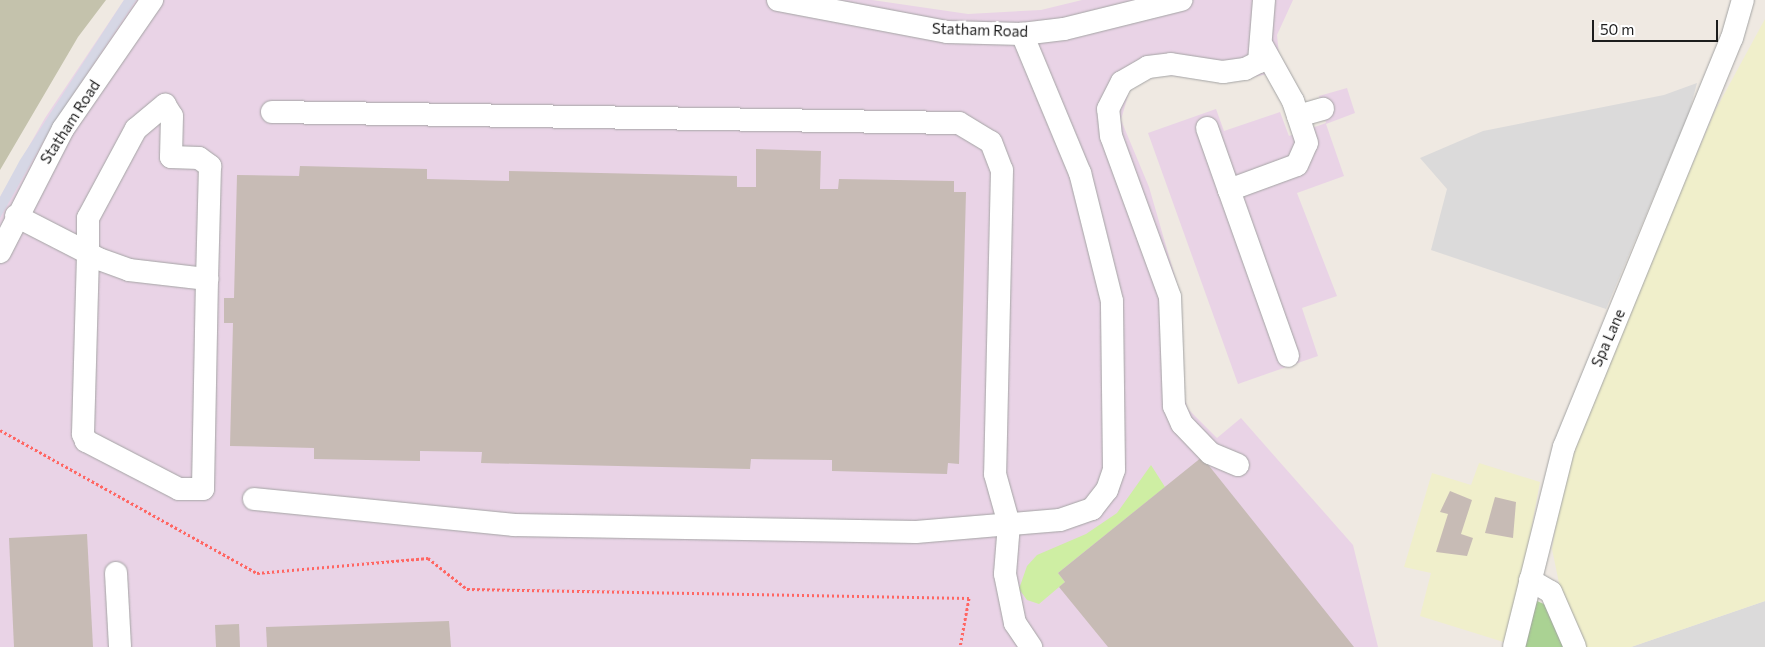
<!DOCTYPE html>
<style>
body{margin:0}
#map{position:relative;width:1765px;height:647px;overflow:hidden;background:#efe9e2;font-family:Commissioner,sans-serif}
div>[style]{position:absolute}
.residential>*{inset:0;background:#dbdada}
.industrial>*{inset:0;background:#e9d3e6}
.construction>*{inset:0;background:#c4c2ac}
.farmland>*{inset:0;background:#f0efcb}
.grass>*{inset:0;background:#ceeea3}
.forest>*{inset:0;background:#aad293}
.plaza>*{inset:0;background:#d6d7e5}
.building>*{inset:0;background:#c7bbb5}
.path>*{height:3px;margin-top:-1.5px;transform-origin:0;background:repeating-linear-gradient(90deg,#ff6663 0 2.5px,transparent 0 5px)}
.roads{filter:drop-shadow(0 0 1px #a4a4a4) drop-shadow(0 0 1px #a4a4a4)}
.minor>*{height:22px;margin:-11px;padding:0 11px;transform-origin:11px;border-radius:11px;background:#fff}
span{translate:-50% -50%;white-space:nowrap;text-align:center;line-height:1.15;-webkit-text-stroke:5px #fff;paint-order:stroke}
.street-label{font-size:15px;color:#1d1d1d}
.scale{position:absolute;left:1592px;top:20px;width:126px;height:22px;box-sizing:border-box;border:2px solid #1d1d1d;border-top:0;padding-left:6px;font-size:15px;line-height:18px;white-space:nowrap;color:#1d1d1d;-webkit-text-stroke:4px #fff;paint-order:stroke}
</style>
<div id="map">
<div class="residential">
<div style="clip-path:polygon(1697px 83px,1689px 113px,1606px 309px,1431px 250px,1447px 189px,1420px 158px,1483px 131px,1664px 95px)"></div>
<div style="clip-path:polygon(1765px 601px,1765px 647px,1631px 647px)"></div>
</div>
<div class="industrial">
<div style="clip-path:polygon(124px 0,872px 0,968px 14px,1041px 10px,1082px 0,1293px 0,1277px 35px,1279px 54px,1289px 70px,1228px 82px,1156px 74px,1130px 88px,1121px 120px,1149px 187px,1180px 294px,1181px 388px,1188px 409px,1217px 438px,1241px 418px,1353px 545px,1378px 647px,0 647px,0 197px,45px 118px)"></div>
<div style="clip-path:polygon(1347px 88px,1355px 113px,1326px 124px,1344px 176px,1297px 193px,1337px 296px,1302px 308px,1318px 356px,1238px 384px,1148px 133px,1216px 109px,1224px 131px,1280px 112px,1289px 136px,1326px 123px,1319px 96px)"></div>
</div>
<div class="construction">
<div style="clip-path:polygon(0 0,106px 0,78px 37px,0 170px)"></div>
</div>
<div class="farmland">
<div style="clip-path:polygon(1765px 19px,1765px 601px,1631px 647px,1583px 647px,1559px 583px,1552px 549px,1562px 488px,1594px 394px,1715px 111px)"></div>
<div style="clip-path:polygon(1479px 463px,1540px 482px,1510px 644px,1420px 616px,1431px 573px,1404px 567px,1432px 473px,1471px 485px)"></div>
</div>
<div class="grass">
<div style="clip-path:polygon(1151px 465px,1165px 487px,1058px 573px,1065px 582px,1039px 604px,1027px 600px,1019px 589px,1027px 566px,1037px 555px,1086px 534px,1117px 513px)"></div>
</div>
<div class="forest">
<div style="clip-path:polygon(1537px 601px,1546px 605px,1572px 647px,1523px 647px)"></div>
</div>
<div class="plaza">
<div style="clip-path:polygon(124px 0,136px 0,53px 124px,0 218px,0 197px,20px 160px)"></div>
</div>
<div class="building">
<div style="clip-path:polygon(756px 149px,821px 151px,820px 189px,838px 189px,839px 179px,954px 181px,954px 192px,966px 192px,959px 464px,948px 463px,947px 474px,832px 471px,832px 460px,751px 459px,750px 469px,481px 463px,482px 452px,420px 451px,420px 461px,314px 459px,314px 448px,230px 446px,233px 323px,224px 323px,224px 298px,234px 298px,237px 175px,299px 176px,300px 166px,427px 169px,427px 179px,509px 181px,509px 171px,737px 176px,737px 187px,756px 187px)"></div>
<div style="clip-path:polygon(1202px 457px,1354px 647px,1108px 647px,1059px 587px,1065px 582px,1058px 573px)"></div>
<div style="clip-path:polygon(1450px 491px,1472px 500px,1461px 534px,1473px 538px,1467px 556px,1436px 552px,1448px 514px,1440px 512px)"></div>
<div style="clip-path:polygon(1495px 497px,1516px 502px,1513px 538px,1485px 533px)"></div>
<div style="clip-path:polygon(87px 534px,93px 647px,14px 647px,9px 538px)"></div>
<div style="clip-path:polygon(449px 621px,451px 647px,267px 647px,266px 627px)"></div>
<div style="clip-path:polygon(239px 624px,240px 647px,216px 647px,215px 625px)"></div>
</div>
<div class="path">
<div style="left:0;top:430px;width:294px;rotate:29.1deg"></div>
<div style="left:257px;top:573px;width:172px;rotate:-5deg"></div>
<div style="left:428px;top:558px;width:50px;rotate:38.5deg"></div>
<div style="left:467px;top:589px;width:502px;rotate:1.03deg"></div>
<div style="left:969px;top:598px;width:50px;rotate:100.4deg"></div>
</div>
<div class="roads">
<div class="minor">
<div style="left:778px;top:0;width:172px;rotate:10.7deg"></div>
<div style="left:947px;top:32px;width:75px;rotate:1.5deg"></div>
<div style="left:1022px;top:34px;width:42px;rotate:-6.8deg"></div>
<div style="left:1064px;top:29px;width:121px;rotate:-13.9deg"></div>
<div style="left:272px;top:112px;width:687px;rotate:0.92deg"></div>
<div style="left:959px;top:123px;width:37px;rotate:31deg"></div>
<div style="left:991px;top:142px;width:30px;rotate:69deg"></div>
<div style="left:1002px;top:170px;width:304px;rotate:91.3deg"></div>
<div style="left:995px;top:474px;width:52px;rotate:74.4deg"></div>
<div style="left:1009px;top:524px;width:50px;rotate:94.6deg"></div>
<div style="left:1005px;top:574px;width:50px;rotate:78.5deg"></div>
<div style="left:1015px;top:623px;width:29px;rotate:56deg"></div>
<div style="left:1298px;top:116px;width:26px;rotate:-16deg"></div>
<div style="left:1207px;top:128px;width:66px;rotate:70.5deg"></div>
<div style="left:1229px;top:190px;width:72px;rotate:-20.2deg"></div>
<div style="left:1297px;top:165px;width:24px;rotate:-66deg"></div>
<div style="left:1307px;top:143px;width:44px;rotate:-108.4deg"></div>
<div style="left:1293px;top:101px;width:62px;rotate:-119.1deg"></div>
<div style="left:1229px;top:190px;width:176px;rotate:70.4deg"></div>
<div style="left:16px;top:216px;width:81px;rotate:27.2deg"></div>
<div style="left:88px;top:253px;width:13px;rotate:29deg"></div>
<div style="left:99px;top:259px;width:32px;rotate:20deg"></div>
<div style="left:129px;top:270px;width:79px;rotate:6.6deg"></div>
<div style="left:207px;top:279px;width:210px;rotate:91.1deg"></div>
<div style="left:203px;top:489px;width:24px;rotate:180deg"></div>
<div style="left:179px;top:489px;width:105px;rotate:-152.7deg"></div>
<div style="left:86px;top:441px;width:8px;rotate:-113deg"></div>
<div style="left:83px;top:434px;width:181px;rotate:-88.4deg"></div>
<div style="left:88px;top:253px;width:35px;rotate:-90deg"></div>
<div style="left:88px;top:218px;width:101px;rotate:-61.7deg"></div>
<div style="left:136px;top:129px;width:38px;rotate:-40deg"></div>
<div style="left:165px;top:105px;width:13px;rotate:58deg"></div>
<div style="left:172px;top:116px;width:41px;rotate:91.4deg"></div>
<div style="left:171px;top:157px;width:28px;rotate:2deg"></div>
<div style="left:199px;top:158px;width:14px;rotate:36deg"></div>
<div style="left:210px;top:166px;width:113px;rotate:91.5deg"></div>
<div style="left:0;top:252px;width:138px;rotate:-62.9deg"></div>
<div style="left:63px;top:129px;width:157px;rotate:-55.4deg"></div>
<div style="left:1238px;top:465px;width:30px;rotate:-157deg"></div>
<div style="left:1210px;top:453px;width:40px;rotate:-134deg"></div>
<div style="left:1182px;top:424px;width:20px;rotate:-114deg"></div>
<div style="left:1174px;top:406px;width:109px;rotate:-92.1deg"></div>
<div style="left:1170px;top:297px;width:171px;rotate:-110.1deg"></div>
<div style="left:1111px;top:136px;width:27px;rotate:-96deg"></div>
<div style="left:1108px;top:109px;width:30px;rotate:-63deg"></div>
<div style="left:1122px;top:82px;width:30px;rotate:-30deg"></div>
<div style="left:1148px;top:67px;width:23px;rotate:-7deg"></div>
<div style="left:1171px;top:64px;width:53px;rotate:8.7deg"></div>
<div style="left:1223px;top:72px;width:22px;rotate:-8deg"></div>
<div style="left:1245px;top:69px;width:16px;rotate:-27deg"></div>
<div style="left:1259px;top:62px;width:62px;rotate:-85.4deg"></div>
<div style="left:254px;top:499px;width:261px;rotate:5.7deg"></div>
<div style="left:514px;top:525px;width:402px;rotate:1deg"></div>
<div style="left:916px;top:532px;width:144px;rotate:-4.8deg"></div>
<div style="left:1060px;top:520px;width:34px;rotate:-19deg"></div>
<div style="left:1092px;top:509px;width:24px;rotate:-52deg"></div>
<div style="left:1107px;top:490px;width:21px;rotate:-71deg"></div>
<div style="left:1114px;top:470px;width:169px;rotate:-90.7deg"></div>
<div style="left:1112px;top:301px;width:132px;rotate:-104deg"></div>
<div style="left:1080px;top:173px;width:151px;rotate:-112.6deg"></div>
<div style="left:116px;top:573px;width:74px;rotate:86.9deg"></div>
<div style="left:1530px;top:580px;width:24px;rotate:30deg"></div>
<div style="left:1551px;top:592px;width:60px;rotate:66.4deg"></div>
<div style="left:1514px;top:647px;width:206px;rotate:-76deg"></div>
<div style="left:1564px;top:447px;width:442px;rotate:-67.7deg"></div>
<div style="left:1732px;top:38px;width:40px;rotate:-74deg"></div>
</div>
</div>
<div class="street-label">
<span style="left:980px;top:30px;rotate:2deg">Statham Road</span>
<span style="left:70px;top:122px;rotate:-57deg">Statham Road</span>
<span style="left:1608px;top:338px;rotate:-66deg">Spa Lane</span>
</div>
<div class="scale">50 m</div>
</div>
